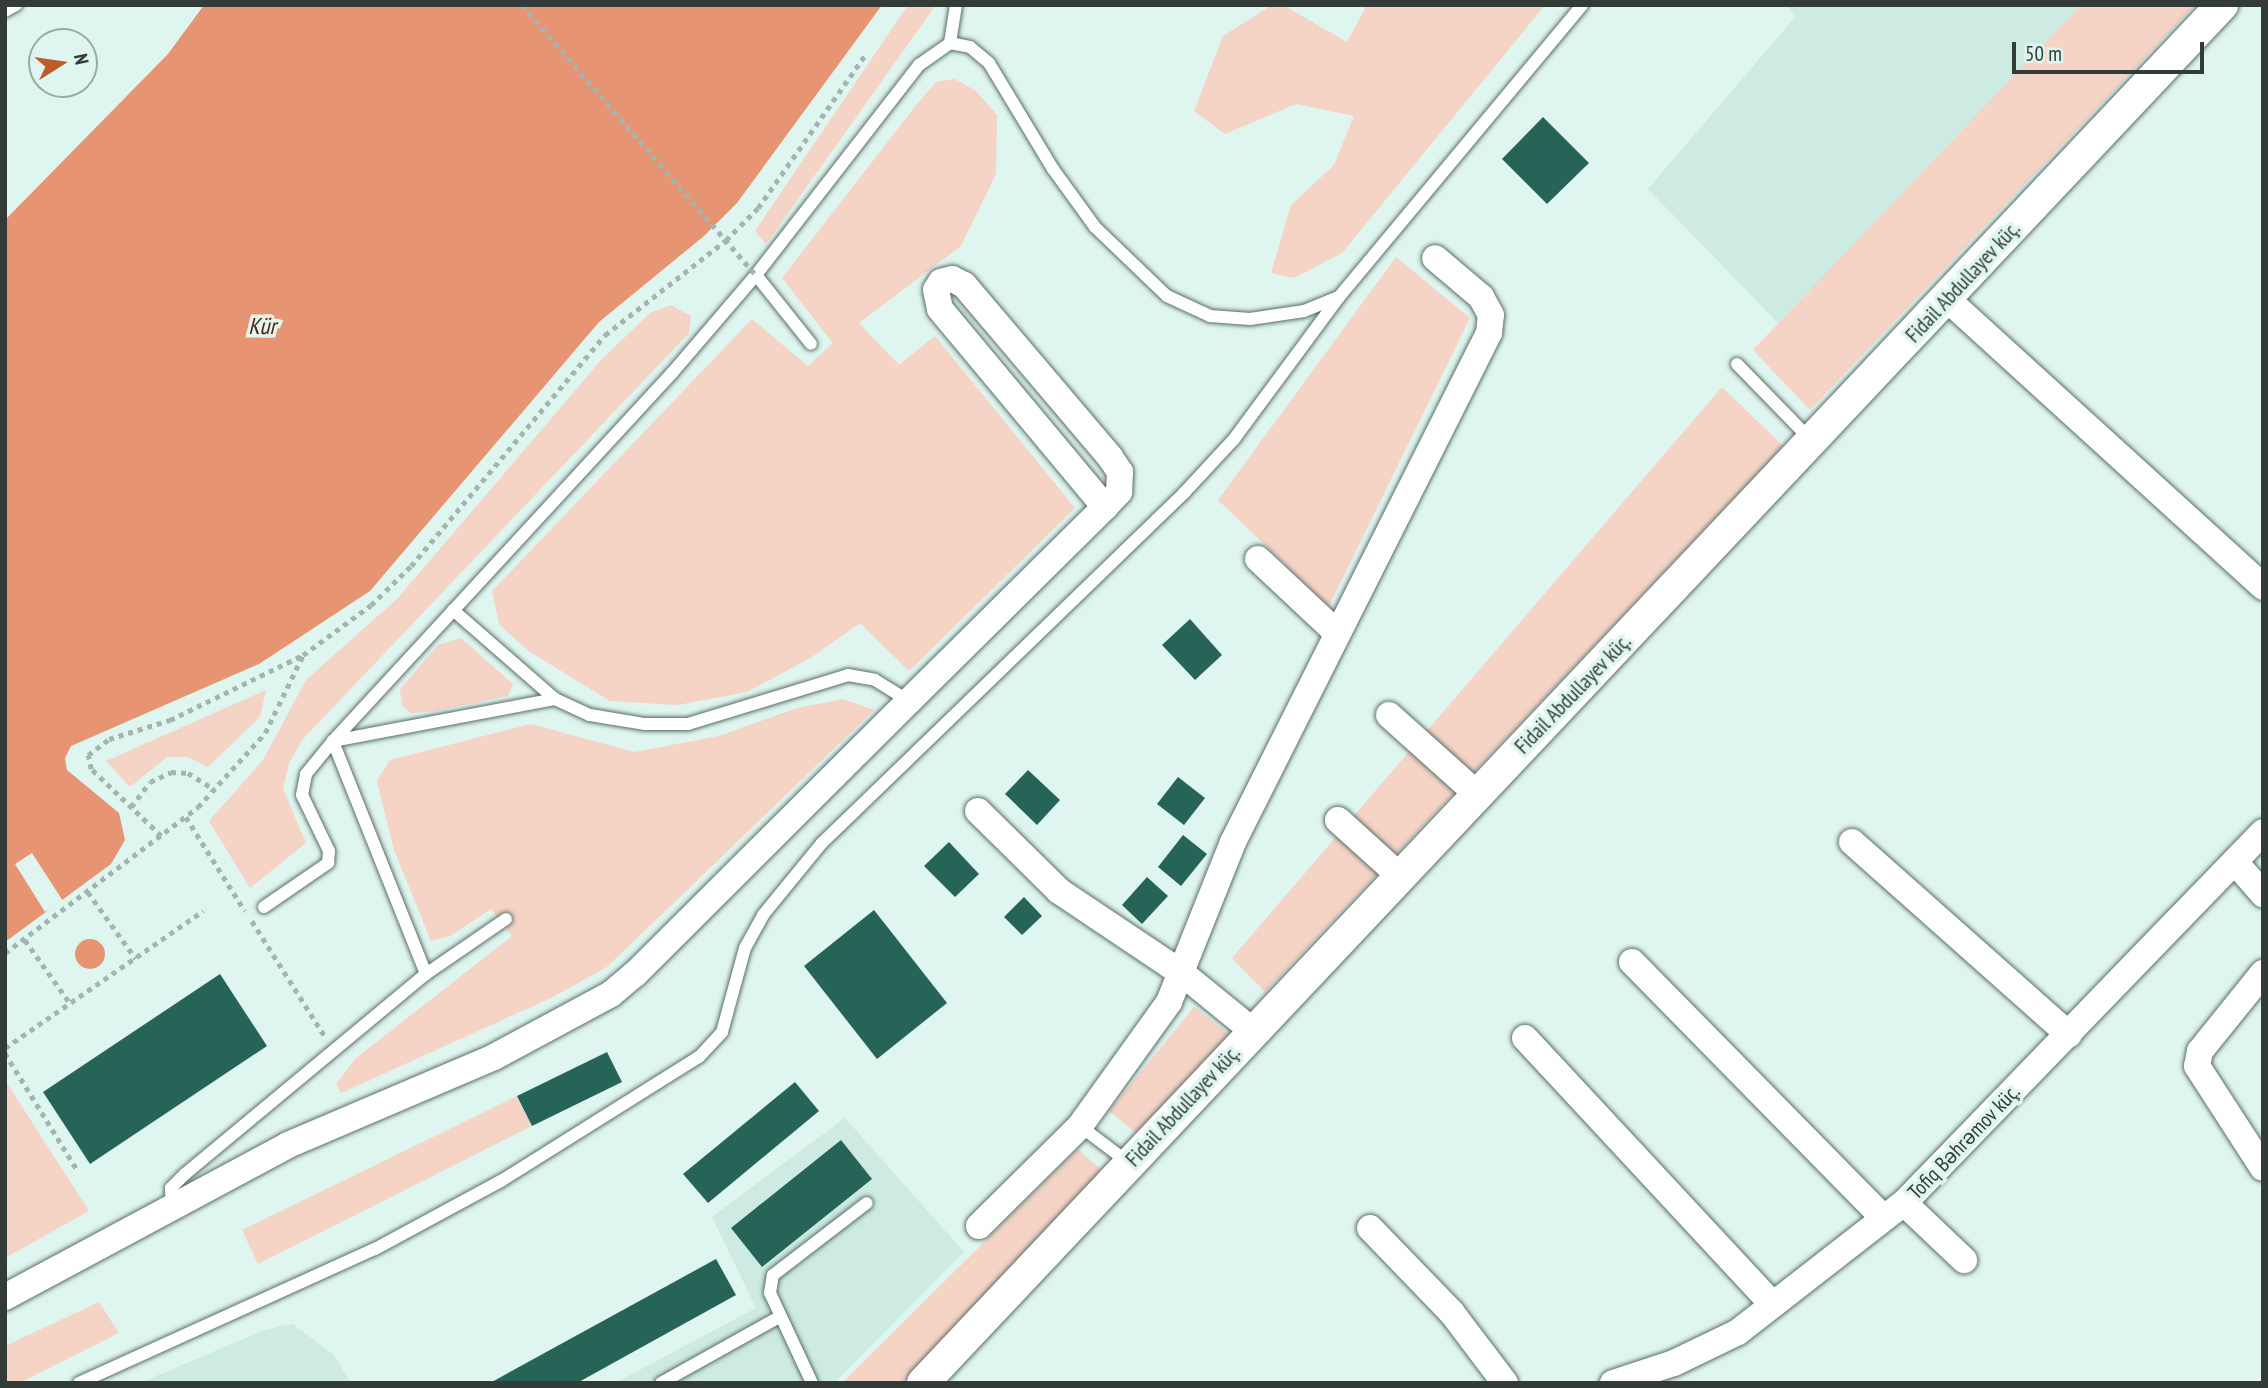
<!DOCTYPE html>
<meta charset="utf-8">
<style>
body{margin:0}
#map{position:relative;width:2268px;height:1388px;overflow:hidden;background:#dff5ef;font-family:"PT Sans Narrow",sans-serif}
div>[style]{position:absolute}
.built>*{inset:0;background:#cdebe3}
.green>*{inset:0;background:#f5d3c5}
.water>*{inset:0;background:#e69471}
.round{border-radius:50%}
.pier>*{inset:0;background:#dff5ef}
.building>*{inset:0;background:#266457}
.path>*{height:4.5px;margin-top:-2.25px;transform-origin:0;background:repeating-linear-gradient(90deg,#a3b5b0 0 5px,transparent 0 10px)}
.roads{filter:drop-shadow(0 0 2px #5b6e69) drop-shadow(0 0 2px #5b6e69)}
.service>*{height:12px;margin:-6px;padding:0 6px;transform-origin:6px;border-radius:6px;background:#fff}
.minor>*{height:26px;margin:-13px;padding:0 13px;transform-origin:13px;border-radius:13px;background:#fff}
.tertiary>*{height:32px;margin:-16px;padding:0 16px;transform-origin:16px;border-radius:16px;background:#fff}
.path-bridge>*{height:4.5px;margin-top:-2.25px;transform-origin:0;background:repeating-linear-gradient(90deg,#a3b5b0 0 5px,transparent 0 10px)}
span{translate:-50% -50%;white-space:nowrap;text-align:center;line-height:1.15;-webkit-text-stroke:7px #dff5ef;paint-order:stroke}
.street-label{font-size:21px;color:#323b38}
.water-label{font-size:23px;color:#552208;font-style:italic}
.frame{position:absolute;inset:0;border:7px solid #323b38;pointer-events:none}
.north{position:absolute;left:28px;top:28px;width:70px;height:70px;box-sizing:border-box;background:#dff5ef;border:2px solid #9aaba6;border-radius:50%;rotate:78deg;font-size:19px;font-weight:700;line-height:28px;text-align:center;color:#323b38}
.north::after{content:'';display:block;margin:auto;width:24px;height:32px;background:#bf5a29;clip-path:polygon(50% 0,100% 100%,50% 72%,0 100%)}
.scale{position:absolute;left:2012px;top:42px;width:192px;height:32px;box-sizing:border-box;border:4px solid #323b38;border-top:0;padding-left:9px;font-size:21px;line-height:24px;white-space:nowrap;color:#323b38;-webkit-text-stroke:5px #dff5ef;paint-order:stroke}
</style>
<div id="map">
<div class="built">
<div style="clip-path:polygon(1786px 5px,2081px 5px,1779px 324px,1648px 189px,1796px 16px)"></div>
<div style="clip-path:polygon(845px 1118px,964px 1252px,834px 1383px,615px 1383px,756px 1308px,712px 1217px)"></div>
<div style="clip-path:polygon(293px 1324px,334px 1355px,351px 1383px,140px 1383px,264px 1330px)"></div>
</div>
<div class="green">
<div style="clip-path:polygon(908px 5px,936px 5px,766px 244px,755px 231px)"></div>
<div style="clip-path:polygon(1272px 5px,1283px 5px,1347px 42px,1367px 5px,1545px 5px,1342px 253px,1294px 278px,1271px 273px,1291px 205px,1334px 165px,1354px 116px,1296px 104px,1225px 134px,1194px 111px,1223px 36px)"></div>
<div style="clip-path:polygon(2081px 5px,2195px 5px,1810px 410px,1753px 350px)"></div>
<div style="clip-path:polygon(955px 79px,976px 91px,997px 115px,996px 174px,961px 246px,859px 323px,899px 365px,935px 336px,1075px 508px,909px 671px,860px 623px,812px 657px,747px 692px,678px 705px,610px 701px,527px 650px,499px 624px,492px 591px,752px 319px,808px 366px,833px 343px,782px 278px,917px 104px,936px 82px)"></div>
<div style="clip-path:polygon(1396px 257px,1470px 318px,1329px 606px,1218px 500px)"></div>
<div style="clip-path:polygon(671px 305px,691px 316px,689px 333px,302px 740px,289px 763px,283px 789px,306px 843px,250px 888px,209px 821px,263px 760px,306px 680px,397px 599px,602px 359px,650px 313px)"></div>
<div style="clip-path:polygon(1722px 387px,1783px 446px,1265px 992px,1232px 958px)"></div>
<div style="clip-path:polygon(461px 638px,513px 684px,508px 696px,435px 711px,411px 713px,402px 706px,400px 689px,438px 645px)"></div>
<div style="clip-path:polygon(266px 690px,260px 717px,208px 767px,187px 757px,167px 757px,130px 787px,106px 761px)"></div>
<div style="clip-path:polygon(843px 699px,874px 710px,607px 967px,553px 997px,341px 1093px,336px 1084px,355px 1059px,512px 936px,491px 909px,452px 935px,431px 941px,394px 850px,377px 781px,390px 760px,531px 724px,634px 752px,719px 736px,797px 708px)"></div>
<div style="clip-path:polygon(1194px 1007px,1230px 1035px,1137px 1134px,1109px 1111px)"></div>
<div style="clip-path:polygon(5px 1080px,89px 1211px,5px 1258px)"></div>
<div style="clip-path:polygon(517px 1096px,532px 1126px,258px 1264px,242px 1230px)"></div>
<div style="clip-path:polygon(1078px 1149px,1104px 1173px,903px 1383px,842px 1383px)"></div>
<div style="clip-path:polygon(99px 1302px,119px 1333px,19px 1383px,5px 1383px,5px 1346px)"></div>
</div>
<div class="water">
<div style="clip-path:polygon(204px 5px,882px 5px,737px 203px,704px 236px,599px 322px,370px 591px,259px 664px,71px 746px,65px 758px,67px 770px,119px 813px,125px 840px,111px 864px,5px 942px,5px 220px,168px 54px)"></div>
<div class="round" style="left:75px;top:939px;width:30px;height:30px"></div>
</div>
<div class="pier">
<div style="clip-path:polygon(32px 853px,63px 901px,45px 912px,15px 864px)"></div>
</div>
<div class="building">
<div style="clip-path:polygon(1543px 117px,1589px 163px,1547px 204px,1502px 159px)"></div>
<div style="clip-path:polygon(1190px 619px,1222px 655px,1195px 680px,1162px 645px)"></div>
<div style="clip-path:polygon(1028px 770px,1060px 800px,1037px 825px,1005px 794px)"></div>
<div style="clip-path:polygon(1178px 777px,1205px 798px,1184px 825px,1157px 804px)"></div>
<div style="clip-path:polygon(1183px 835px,1207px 854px,1181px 886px,1158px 867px)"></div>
<div style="clip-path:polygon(949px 842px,979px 874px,955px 897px,924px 866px)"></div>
<div style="clip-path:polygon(1147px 877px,1168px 896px,1142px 924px,1122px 905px)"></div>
<div style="clip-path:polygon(1024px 897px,1042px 916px,1022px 935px,1004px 917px)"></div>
<div style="clip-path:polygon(874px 910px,947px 1003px,877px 1059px,804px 966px)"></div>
<div style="clip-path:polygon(220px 974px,267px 1046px,90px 1164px,43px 1092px)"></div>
<div style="clip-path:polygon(607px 1052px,622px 1082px,532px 1126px,517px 1096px)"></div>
<div style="clip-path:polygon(795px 1082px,819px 1111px,708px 1203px,683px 1174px)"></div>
<div style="clip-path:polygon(841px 1140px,872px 1179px,762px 1267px,731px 1228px)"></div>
<div style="clip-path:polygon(716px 1259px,736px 1295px,577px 1383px,490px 1383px)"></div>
</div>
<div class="path">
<div style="left:131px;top:807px;width:31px;rotate:-53deg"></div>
<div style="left:150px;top:782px;width:23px;rotate:-25deg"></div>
<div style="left:171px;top:772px;width:17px;rotate:3deg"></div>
<div style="left:188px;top:773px;width:31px;rotate:32deg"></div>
<div style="left:186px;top:817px;width:111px;rotate:57.9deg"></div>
<div style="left:161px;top:836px;width:97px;rotate:-136.3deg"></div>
<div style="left:91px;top:769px;width:14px;rotate:-102deg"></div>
<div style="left:88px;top:755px;width:26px;rotate:-37deg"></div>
<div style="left:109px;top:739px;width:64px;rotate:-17.3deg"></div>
<div style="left:170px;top:720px;width:148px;rotate:-26deg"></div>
<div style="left:88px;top:892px;width:82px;rotate:54.4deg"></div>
<div style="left:252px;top:921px;width:135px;rotate:57.7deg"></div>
<div style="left:25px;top:940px;width:77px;rotate:54.5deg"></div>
<div style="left:5px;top:953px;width:242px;rotate:-37.1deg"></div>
<div style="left:198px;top:807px;width:100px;rotate:-47.8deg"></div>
<div style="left:265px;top:733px;width:87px;rotate:-64deg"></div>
<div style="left:303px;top:655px;width:84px;rotate:-36.3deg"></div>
<div style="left:371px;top:605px;width:56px;rotate:-44.3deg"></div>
<div style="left:411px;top:566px;width:302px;rotate:-50deg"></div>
<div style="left:605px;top:335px;width:154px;rotate:-38.1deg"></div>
<div style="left:726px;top:240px;width:45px;rotate:-45deg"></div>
<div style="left:758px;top:208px;width:188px;rotate:-55deg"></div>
<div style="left:5px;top:1048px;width:241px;rotate:-34.7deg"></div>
<div style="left:5px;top:1053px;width:139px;rotate:58.3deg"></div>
</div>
<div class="roads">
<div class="service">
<div style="left:5px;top:11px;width:13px;rotate:-29deg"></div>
<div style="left:950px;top:43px;width:38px;rotate:-81deg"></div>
<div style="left:756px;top:275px;width:88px;rotate:51.4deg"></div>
<div style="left:1737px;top:364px;width:107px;rotate:45.8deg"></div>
<div style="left:453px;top:610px;width:135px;rotate:41.1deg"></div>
<div style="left:555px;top:699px;width:38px;rotate:25deg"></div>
<div style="left:590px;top:715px;width:56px;rotate:9.3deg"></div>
<div style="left:645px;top:724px;width:43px"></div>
<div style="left:688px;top:724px;width:167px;rotate:-17deg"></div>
<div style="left:848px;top:675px;width:27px;rotate:10deg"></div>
<div style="left:875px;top:680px;width:40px;rotate:32deg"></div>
<div style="left:264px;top:907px;width:78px;rotate:-34.5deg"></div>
<div style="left:328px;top:863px;width:12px;rotate:-85deg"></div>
<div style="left:329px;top:851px;width:62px;rotate:-115.7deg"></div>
<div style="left:302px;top:795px;width:21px;rotate:-79deg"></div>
<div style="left:306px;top:774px;width:43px;rotate:-50.7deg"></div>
<div style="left:333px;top:741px;width:226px;rotate:-10.7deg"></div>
<div style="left:426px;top:974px;width:251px;rotate:-111.8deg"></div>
<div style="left:333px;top:741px;width:500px;rotate:-47.35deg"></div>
<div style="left:672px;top:373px;width:129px;rotate:-49.4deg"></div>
<div style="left:756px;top:275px;width:266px;rotate:-52.2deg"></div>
<div style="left:919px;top:65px;width:38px;rotate:-35deg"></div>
<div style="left:950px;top:43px;width:20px;rotate:11deg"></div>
<div style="left:970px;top:47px;width:25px;rotate:40deg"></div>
<div style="left:989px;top:63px;width:124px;rotate:58.9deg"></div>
<div style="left:1053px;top:169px;width:72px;rotate:54.1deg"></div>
<div style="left:1095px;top:227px;width:100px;rotate:43.8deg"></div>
<div style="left:1167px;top:296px;width:47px;rotate:24.9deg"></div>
<div style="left:1210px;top:316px;width:40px;rotate:4.3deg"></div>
<div style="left:1250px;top:319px;width:55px;rotate:-8.4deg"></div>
<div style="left:1304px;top:311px;width:37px;rotate:-22deg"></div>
<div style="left:1080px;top:1126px;width:61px;rotate:37.1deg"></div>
<div style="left:172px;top:1209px;width:21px;rotate:-93deg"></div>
<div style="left:171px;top:1188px;width:20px;rotate:-45deg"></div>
<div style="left:185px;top:1174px;width:313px;rotate:-39.7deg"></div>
<div style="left:426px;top:974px;width:97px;rotate:-34.5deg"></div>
<div style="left:79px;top:1383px;width:325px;rotate:-24.4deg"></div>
<div style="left:375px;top:1249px;width:143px;rotate:-28.4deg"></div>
<div style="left:501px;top:1181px;width:234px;rotate:-32.1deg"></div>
<div style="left:699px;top:1057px;width:34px;rotate:-47deg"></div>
<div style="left:722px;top:1032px;width:87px;rotate:-74.7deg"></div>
<div style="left:745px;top:948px;width:38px;rotate:-61deg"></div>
<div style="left:763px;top:915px;width:93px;rotate:-50.7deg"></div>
<div style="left:822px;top:843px;width:504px;rotate:-44.03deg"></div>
<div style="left:1184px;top:493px;width:74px;rotate:-47.2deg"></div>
<div style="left:1234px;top:439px;width:177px;rotate:-53.5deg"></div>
<div style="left:1339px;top:297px;width:380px;rotate:-50.2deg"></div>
<div style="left:661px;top:1383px;width:137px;rotate:-29.2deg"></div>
<div style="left:812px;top:1383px;width:99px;rotate:-115deg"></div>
<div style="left:770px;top:1293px;width:18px;rotate:-81deg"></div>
<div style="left:773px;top:1275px;width:118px;rotate:-37.5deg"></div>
</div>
<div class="minor">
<div style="left:1947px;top:299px;width:428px;rotate:42.3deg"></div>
<div style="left:1258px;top:559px;width:108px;rotate:43.1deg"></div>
<div style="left:1389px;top:715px;width:118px;rotate:41.9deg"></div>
<div style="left:978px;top:811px;width:114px;rotate:44.6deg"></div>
<div style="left:1059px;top:891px;width:149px;rotate:33.8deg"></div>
<div style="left:1183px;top:974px;width:90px;rotate:39.2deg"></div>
<div style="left:1338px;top:820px;width:84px;rotate:42.1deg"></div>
<div style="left:1852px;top:842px;width:290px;rotate:41.6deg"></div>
<div style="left:2235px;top:862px;width:43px;rotate:48.8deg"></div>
<div style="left:1632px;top:962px;width:359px;rotate:45.5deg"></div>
<div style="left:2263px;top:973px;width:100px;rotate:128.9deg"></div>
<div style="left:2200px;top:1051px;width:15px;rotate:101deg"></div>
<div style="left:2197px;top:1066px;width:121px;rotate:57.1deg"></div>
<div style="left:1525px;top:1038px;width:364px;rotate:47.1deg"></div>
<div style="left:1904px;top:1203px;width:83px;rotate:43.5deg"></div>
<div style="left:979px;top:1226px;width:142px;rotate:-44.7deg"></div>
<div style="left:1080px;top:1126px;width:153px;rotate:-54.3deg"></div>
<div style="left:1169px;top:1002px;width:172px;rotate:-68.2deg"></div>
<div style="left:1233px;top:842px;width:570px;rotate:-63.3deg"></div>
<div style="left:1489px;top:333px;width:18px;rotate:-84deg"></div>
<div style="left:1491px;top:315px;width:21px;rotate:-119deg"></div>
<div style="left:1481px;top:297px;width:60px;rotate:-139.7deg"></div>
<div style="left:1370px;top:1228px;width:118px;rotate:46deg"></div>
<div style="left:1452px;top:1313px;width:88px;rotate:52.9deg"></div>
<div style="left:5px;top:1297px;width:321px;rotate:-28.2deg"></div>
<div style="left:288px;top:1145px;width:224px;rotate:-23.1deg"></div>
<div style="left:494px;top:1057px;width:133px;rotate:-28.3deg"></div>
<div style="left:611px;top:994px;width:31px;rotate:-40deg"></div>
<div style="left:635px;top:974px;width:387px;rotate:-44.9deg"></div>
<div style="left:909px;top:701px;width:276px;rotate:-44.7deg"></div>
<div style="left:1105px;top:507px;width:21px;rotate:-47deg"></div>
<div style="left:1119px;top:492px;width:20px;rotate:-87deg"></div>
<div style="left:1120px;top:472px;width:18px;rotate:-124deg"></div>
<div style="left:1110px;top:457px;width:226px;rotate:-130.3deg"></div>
<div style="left:964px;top:285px;width:13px;rotate:-153deg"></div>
<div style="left:952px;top:279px;width:11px;rotate:165deg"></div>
<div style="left:941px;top:282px;width:9px;rotate:122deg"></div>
<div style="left:936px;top:290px;width:19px;rotate:78deg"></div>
<div style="left:940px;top:309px;width:258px;rotate:50.2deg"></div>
<div style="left:1613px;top:1383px;width:64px;rotate:-18.2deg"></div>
<div style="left:1674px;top:1363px;width:71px;rotate:-25.8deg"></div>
<div style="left:1738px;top:1332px;width:210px;rotate:-37.9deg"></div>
<div style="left:1904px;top:1203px;width:516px;rotate:-45.94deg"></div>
</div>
<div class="tertiary">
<div style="left:923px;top:1383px;width:1894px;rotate:-46.69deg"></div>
</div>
</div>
<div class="path-bridge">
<div style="left:522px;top:5px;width:357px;rotate:49.1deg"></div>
</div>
<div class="street-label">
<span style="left:1963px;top:282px;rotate:-47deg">Fidail Abdullayev küç.</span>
<span style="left:1573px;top:694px;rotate:-46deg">Fidail Abdullayev küç.</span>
<span style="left:1183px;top:1106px;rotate:-47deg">Fidail Abdullayev küç.</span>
<span style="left:1964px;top:1142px;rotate:-46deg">Tofiq Bəhrəmov küç.</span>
</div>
<div class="water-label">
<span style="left:262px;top:326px">Kür</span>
</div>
<div class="frame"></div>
<div class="north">N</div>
<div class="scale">50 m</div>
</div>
